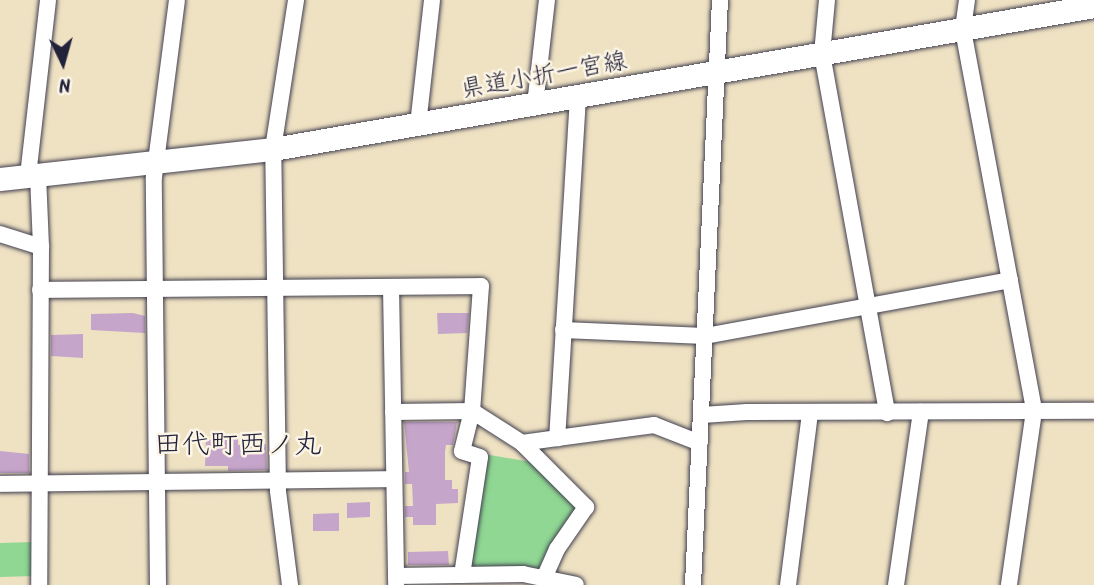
<!DOCTYPE html>
<meta charset="utf-8">
<style>
body{margin:0}
#map{position:relative;width:1094px;height:585px;overflow:hidden;background:#efe2c3;font-family:Kalam,"Klee One",sans-serif}
div>[style]{position:absolute}
.green>*{inset:0;background:#8fd793}
.building>*{inset:0;background:#c6a5ca}
.roads{filter:drop-shadow(0 0 2px #413f4f) drop-shadow(0 0 2px #413f4f)}
.street>*{height:16px;margin:-8px;padding:0 8px;transform-origin:8px;border-radius:8px;background:#fff}
.secondary>*{height:23px;margin:-11.5px;padding:0 11.5px;transform-origin:11.5px;border-radius:11.5px;background:#fff}
span{translate:-50% -50%;white-space:nowrap;text-align:center;line-height:1.15;-webkit-text-stroke:5px #fcf5e5;paint-order:stroke}
.street-label{font-size:24px;color:#22223b}
.quarter-label{font-size:28px;color:#22223b}
.north{position:absolute;left:28px;top:28px;width:70px;height:70px;-webkit-text-stroke:5px #fcf5e5;paint-order:stroke;rotate:175deg;font-size:19px;font-weight:700;line-height:28px;text-align:center;color:#22223b}
.north::after{content:'';display:block;margin:auto;width:24px;height:32px;background:#22223b;clip-path:polygon(50% 0,100% 100%,50% 72%,0 100%)}
</style>
<div id="map">
<div class="green">
<div style="clip-path:polygon(484px 454px,531px 462px,577px 506px,544px 566px,538px 570px,466px 570px)"></div>
<div style="clip-path:polygon(34px 542px,35px 576px,0 577px,0 543px)"></div>
</div>
<div class="building">
<div style="clip-path:polygon(133px 313px,145px 316px,145px 333px,91px 330px,91px 314px)"></div>
<div style="clip-path:polygon(437px 313px,469px 313px,467px 333px,438px 334px)"></div>
<div style="clip-path:polygon(83px 334px,83px 358px,51px 356px,51px 335px)"></div>
<div style="clip-path:polygon(404px 422px,457px 422px,453px 445px,446px 445px,445px 452px,445px 480px,452px 480px,452px 489px,458px 489px,458px 503px,436px 504px,436px 525px,413px 525px,413px 517px,405px 517px,405px 506px,413px 506px,412px 484px,405px 484px,405px 472px,409px 472px)"></div>
<div style="clip-path:polygon(238px 439px,238px 445px,266px 444px,267px 470px,228px 471px,228px 466px,205px 466px,206px 440px)"></div>
<div style="clip-path:polygon(0 451px,29px 454px,29px 473px,0 473px)"></div>
<div style="clip-path:polygon(370px 502px,370px 517px,347px 518px,347px 503px)"></div>
<div style="clip-path:polygon(339px 513px,339px 531px,313px 531px,313px 514px)"></div>
<div style="clip-path:polygon(448px 551px,449px 565px,408px 565px,408px 552px)"></div>
</div>
<div class="roads">
<div class="street">
<div style="left:827px;top:0;width:54px;rotate:95.3deg"></div>
<div style="left:822px;top:54px;width:365px;rotate:79.7deg"></div>
<div style="left:967px;top:0;width:30px;rotate:98deg"></div>
<div style="left:963px;top:30px;width:388px;rotate:79.4deg"></div>
<div style="left:1034px;top:411px;width:176px;rotate:98.2deg"></div>
<div style="left:578px;top:97px;width:342px;rotate:93.5deg"></div>
<div style="left:557px;top:438px;width:98px;rotate:-7.6deg"></div>
<div style="left:654px;top:425px;width:49px;rotate:21.4deg"></div>
<div style="left:535px;top:105px;width:106px;rotate:-83.5deg"></div>
<div style="left:418px;top:125px;width:126px;rotate:-83.6deg"></div>
<div style="left:38px;top:175px;width:72px;rotate:87.6deg"></div>
<div style="left:41px;top:247px;width:338px;rotate:90.3deg"></div>
<div style="left:28px;top:176px;width:177px;rotate:-83.5deg"></div>
<div style="left:0;top:234px;width:43px;rotate:17.6deg"></div>
<div style="left:391px;top:287px;width:298px;rotate:89deg"></div>
<div style="left:40px;top:290px;width:441px;rotate:-0.5deg"></div>
<div style="left:481px;top:286px;width:125px;rotate:94.1deg"></div>
<div style="left:472px;top:411px;width:59px;rotate:32.6deg"></div>
<div style="left:522px;top:443px;width:91px;rotate:45deg"></div>
<div style="left:586px;top:507px;width:51px;rotate:124.6deg"></div>
<div style="left:557px;top:549px;width:32px;rotate:114deg"></div>
<div style="left:563px;top:330px;width:142px;rotate:2.4deg"></div>
<div style="left:705px;top:336px;width:310px;rotate:-10.4deg"></div>
<div style="left:393px;top:412px;width:79px;rotate:-0.7deg"></div>
<div style="left:702px;top:415px;width:45px;rotate:-3.8deg"></div>
<div style="left:747px;top:412px;width:347px;rotate:-0.2deg"></div>
<div style="left:522px;top:443px;width:35px;rotate:-8deg"></div>
<div style="left:0;top:484px;width:394px;rotate:-0.7deg"></div>
<div style="left:462px;top:575px;width:119px;rotate:-81.3deg"></div>
<div style="left:480px;top:457px;width:19px;rotate:-162deg"></div>
<div style="left:462px;top:451px;width:41px;rotate:-76deg"></div>
<div style="left:396px;top:576px;width:127px;rotate:-0.9deg"></div>
<div style="left:523px;top:574px;width:54px;rotate:11.7deg"></div>
<div style="left:158px;top:585px;width:408px;rotate:-90.6deg"></div>
<div style="left:154px;top:177px;width:178px;rotate:-82.6deg"></div>
<div style="left:290px;top:585px;width:95px;rotate:-97.3deg"></div>
<div style="left:278px;top:491px;width:342px;rotate:-90.8deg"></div>
<div style="left:273px;top:149px;width:151px;rotate:-81.2deg"></div>
<div style="left:693px;top:585px;width:586px;rotate:-87.36deg"></div>
<div style="left:788px;top:585px;width:173px;rotate:-82.7deg"></div>
<div style="left:896px;top:585px;width:175px;rotate:-81.8deg"></div>
</div>
<div class="secondary">
<div style="left:0;top:179px;width:275px;rotate:-6.3deg"></div>
<div style="left:273px;top:149px;width:833px;rotate:-9.88deg"></div>
</div>
</div>
<div class="street-label">
<span style="left:544px;top:76px;rotate:-10deg">県道小折一宮線</span>
</div>
<div class="quarter-label">
<span style="left:238px;top:446px">田代町西ノ丸</span>
</div>
<div class="north">N</div>
</div>
